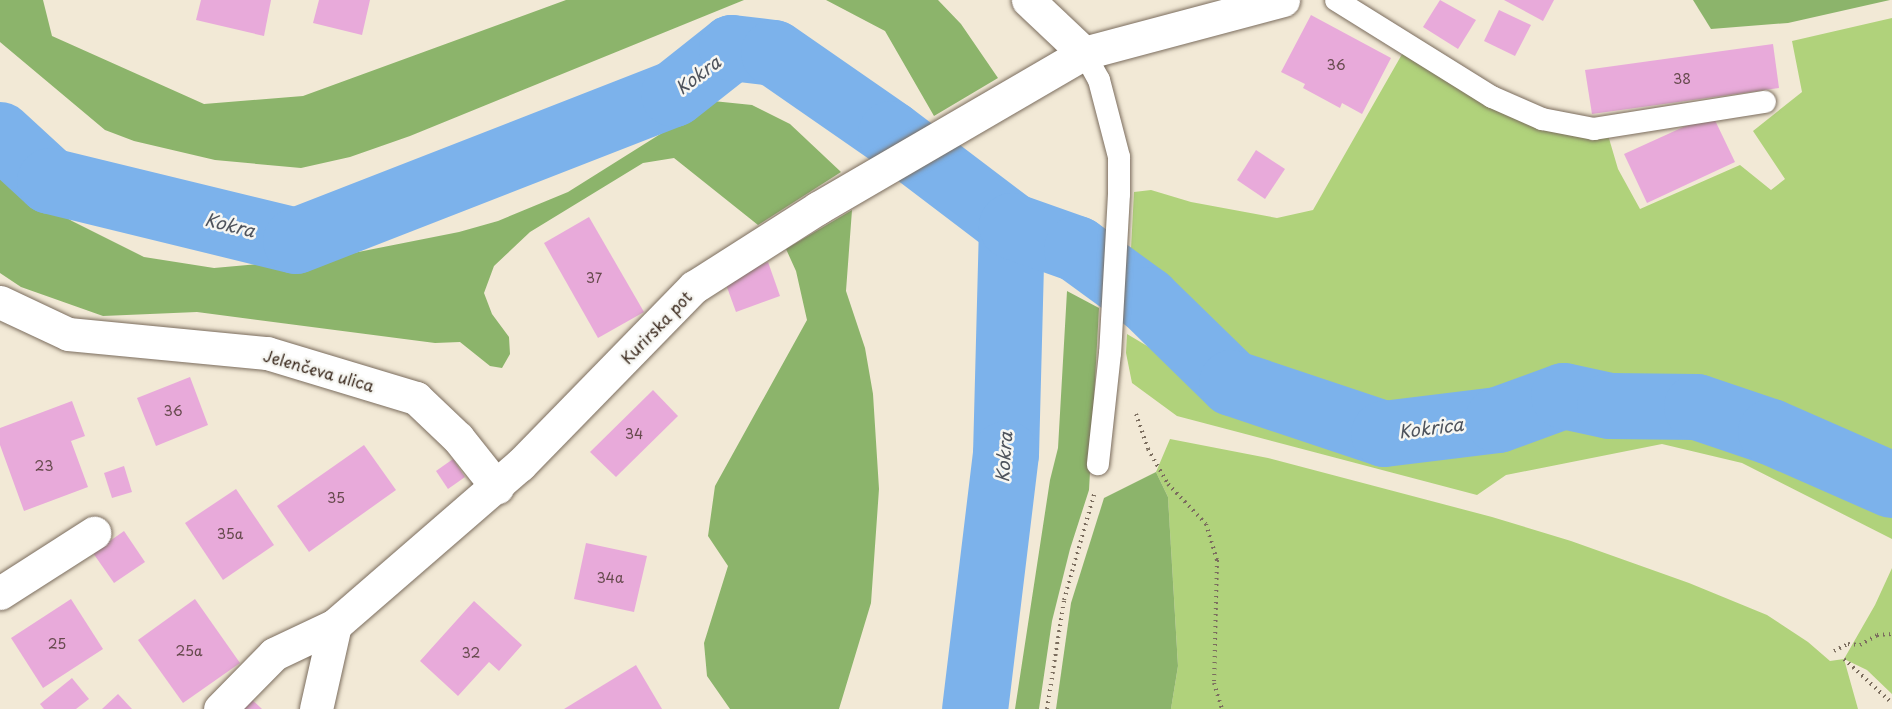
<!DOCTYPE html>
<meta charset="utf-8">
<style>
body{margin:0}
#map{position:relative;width:1892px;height:709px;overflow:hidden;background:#f2e9d6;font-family:"Playpen Sans",sans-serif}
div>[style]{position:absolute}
.green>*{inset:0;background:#b0d27b}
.forest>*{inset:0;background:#8cb46b}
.river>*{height:66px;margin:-33px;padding:0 33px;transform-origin:33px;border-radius:33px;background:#7cb2eb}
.building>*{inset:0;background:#e8aada}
.path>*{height:4px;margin-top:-2px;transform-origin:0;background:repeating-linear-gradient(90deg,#7b6d5e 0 1.5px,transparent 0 6px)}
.roads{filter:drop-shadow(0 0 2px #7b6d5e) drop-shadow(0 0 2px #7b6d5e)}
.lane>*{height:22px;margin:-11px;padding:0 11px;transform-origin:11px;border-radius:11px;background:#fff}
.street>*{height:33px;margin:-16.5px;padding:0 16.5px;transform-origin:16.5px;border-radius:16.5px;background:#fff}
span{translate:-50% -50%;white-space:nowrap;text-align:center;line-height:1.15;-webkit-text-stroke:5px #f6f6f2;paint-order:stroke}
.number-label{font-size:14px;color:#664a4d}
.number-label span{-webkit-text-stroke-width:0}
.street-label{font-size:16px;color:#3b2a1e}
.water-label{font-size:18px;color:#4e535c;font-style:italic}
</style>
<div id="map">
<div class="green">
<div style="clip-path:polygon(1892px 18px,1892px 472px,1816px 436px,1747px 392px,1709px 384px,1592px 385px,1560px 373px,1526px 382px,1489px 410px,1459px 416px,1398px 420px,1310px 397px,1228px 368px,1128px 306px,1134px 192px,1151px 190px,1191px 202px,1277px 218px,1313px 210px,1405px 49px,1608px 135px,1618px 169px,1640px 209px,1740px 165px,1771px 190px,1785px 179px,1753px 131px,1802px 92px,1792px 41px)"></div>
<div style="clip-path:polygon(1127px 334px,1228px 394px,1316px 433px,1380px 446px,1510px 434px,1550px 415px,1585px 415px,1613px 426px,1687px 423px,1752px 439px,1892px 503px,1892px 539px,1742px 463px,1662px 444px,1506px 475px,1477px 495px,1177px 416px,1132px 383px,1126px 353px)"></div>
<div style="clip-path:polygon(1170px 439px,1268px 458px,1492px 517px,1571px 541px,1689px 583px,1767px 615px,1808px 642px,1830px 661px,1844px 659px,1875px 605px,1892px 568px,1892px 694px,1867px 670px,1844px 659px,1858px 709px,1171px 709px,1178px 666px,1168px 497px,1156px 472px)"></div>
</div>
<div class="forest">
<div style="clip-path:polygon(0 0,43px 0,52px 36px,204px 104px,303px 96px,566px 0,744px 0,410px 136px,350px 157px,301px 168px,215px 160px,134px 141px,105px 130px,0 42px)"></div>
<div style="clip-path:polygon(826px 0,938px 0,961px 24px,998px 78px,934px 116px,885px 31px)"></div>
<div style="clip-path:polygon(1693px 0,1890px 0,1788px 23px,1711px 29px)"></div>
<div style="clip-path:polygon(713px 101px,752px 105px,790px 124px,841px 172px,758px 225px,674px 158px,643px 163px,530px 232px,494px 266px,484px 293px,492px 314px,509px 337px,510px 354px,502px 368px,490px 366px,460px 342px,435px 343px,197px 312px,103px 316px,21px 287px,0 273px,0 179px,72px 221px,144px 257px,214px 268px,328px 258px,459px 232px,498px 221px,568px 192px)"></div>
<div style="clip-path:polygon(852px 210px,846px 291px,865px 348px,873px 394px,879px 489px,871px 603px,839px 709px,730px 709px,707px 676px,704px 643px,728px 566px,708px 536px,715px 486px,807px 320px,796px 271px,786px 249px)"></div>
<div style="clip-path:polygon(1067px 291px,1099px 308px,1089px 490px,1070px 549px,1052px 621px,1039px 709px,1015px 709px,1050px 480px,1058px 448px)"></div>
<div style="clip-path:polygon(1156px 472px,1168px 497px,1178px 666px,1171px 709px,1056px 709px,1071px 603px,1104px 498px)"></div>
</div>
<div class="river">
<div style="left:0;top:135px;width:68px;rotate:42.6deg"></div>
<div style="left:50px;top:181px;width:253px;rotate:13.7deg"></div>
<div style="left:296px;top:241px;width:406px;rotate:-21.3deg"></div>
<div style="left:674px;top:94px;width:74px;rotate:-38.4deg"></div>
<div style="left:732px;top:48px;width:42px;rotate:6.8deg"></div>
<div style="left:774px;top:53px;width:142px;rotate:34.7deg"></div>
<div style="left:891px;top:134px;width:152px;rotate:37.2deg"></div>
<div style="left:1012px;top:226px;width:228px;rotate:91.5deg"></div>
<div style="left:1006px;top:454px;width:257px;rotate:96.9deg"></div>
<div style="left:1012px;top:226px;width:69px;rotate:19.5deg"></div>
<div style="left:1077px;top:249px;width:87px;rotate:36.1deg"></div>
<div style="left:1147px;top:300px;width:119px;rotate:44.3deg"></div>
<div style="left:1232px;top:383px;width:160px;rotate:18.5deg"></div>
<div style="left:1384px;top:434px;width:115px;rotate:-7deg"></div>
<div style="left:1498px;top:420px;width:70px;rotate:-20deg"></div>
<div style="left:1564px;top:396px;width:47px;rotate:12.3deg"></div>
<div style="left:1610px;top:406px;width:87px;rotate:0.7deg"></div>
<div style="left:1697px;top:407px;width:78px;rotate:18.7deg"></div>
<div style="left:1771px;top:432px;width:132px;rotate:23.7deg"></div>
</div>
<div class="building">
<div style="clip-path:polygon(201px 0,271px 0,264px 36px,196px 20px)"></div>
<div style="clip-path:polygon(319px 0,370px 0,362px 35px,313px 23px)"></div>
<div style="clip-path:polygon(1440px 0,1476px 20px,1458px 49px,1423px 27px)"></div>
<div style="clip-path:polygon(1504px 0,1554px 0,1543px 21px)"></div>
<div style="clip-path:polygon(1499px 10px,1531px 25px,1515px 56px,1484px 41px)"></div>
<div style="clip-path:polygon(1311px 15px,1391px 58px,1362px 114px,1342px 103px,1340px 108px,1303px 88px,1305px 84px,1281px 72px)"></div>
<div style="clip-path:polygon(1773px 44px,1779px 88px,1592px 114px,1585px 70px)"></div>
<div style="clip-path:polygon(1712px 114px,1735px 162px,1647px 203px,1624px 154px)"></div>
<div style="clip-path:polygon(1256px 150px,1285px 169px,1265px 199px,1237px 180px)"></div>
<div style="clip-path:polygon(589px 217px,644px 312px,598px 338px,544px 243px)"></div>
<div style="clip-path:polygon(768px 262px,780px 296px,736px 312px,724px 279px)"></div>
<div style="clip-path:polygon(190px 377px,208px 425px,156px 446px,137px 398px)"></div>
<div style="clip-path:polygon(653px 390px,678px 416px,616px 477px,590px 452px)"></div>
<div style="clip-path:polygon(72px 401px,85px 436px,71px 441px,88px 487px,24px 511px,0 445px,0 428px)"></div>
<div style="clip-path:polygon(364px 445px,396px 490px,309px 552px,277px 506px)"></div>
<div style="clip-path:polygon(453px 459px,465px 477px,448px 489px,436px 471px)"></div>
<div style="clip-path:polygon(124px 466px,132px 492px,112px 498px,104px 473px)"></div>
<div style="clip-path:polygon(236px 489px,274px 545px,223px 580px,185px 523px)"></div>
<div style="clip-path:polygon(124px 531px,145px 562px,114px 583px,93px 553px)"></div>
<div style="clip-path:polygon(586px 543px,647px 556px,634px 612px,574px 599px)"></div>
<div style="clip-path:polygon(71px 599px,103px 649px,43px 688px,11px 638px)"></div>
<div style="clip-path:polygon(195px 599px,240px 663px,183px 703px,138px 640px)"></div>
<div style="clip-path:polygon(474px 601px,522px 645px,499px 671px,489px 662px,458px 696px,420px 661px)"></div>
<div style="clip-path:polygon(636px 665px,662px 709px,564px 709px)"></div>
<div style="clip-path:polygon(72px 678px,89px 699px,76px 709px,44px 709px,40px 704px)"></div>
<div style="clip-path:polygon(118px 694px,132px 709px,102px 709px)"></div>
<div style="clip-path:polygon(249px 697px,262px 709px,238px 709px)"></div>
</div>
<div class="path">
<div style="left:1136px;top:414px;width:37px;rotate:71deg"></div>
<div style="left:1148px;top:449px;width:40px;rotate:60.3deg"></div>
<div style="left:1168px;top:484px;width:55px;rotate:46.5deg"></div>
<div style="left:1206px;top:524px;width:38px;rotate:73deg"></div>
<div style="left:1217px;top:560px;width:123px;rotate:91.4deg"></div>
<div style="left:1214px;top:683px;width:27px;rotate:73deg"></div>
<div style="left:1834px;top:651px;width:16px;rotate:-27deg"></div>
<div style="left:1848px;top:644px;width:12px;rotate:5deg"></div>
<div style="left:1860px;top:645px;width:20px;rotate:-30deg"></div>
<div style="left:1877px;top:635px;width:15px;rotate:-4deg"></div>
<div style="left:1844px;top:659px;width:65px;rotate:42.5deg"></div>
<div style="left:1047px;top:709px;width:110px;rotate:-81.1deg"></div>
<div style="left:1064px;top:600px;width:113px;rotate:-74.1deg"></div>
</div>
<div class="roads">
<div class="lane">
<div style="left:1336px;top:0;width:184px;rotate:31.9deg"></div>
<div style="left:1492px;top:97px;width:55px;rotate:23.7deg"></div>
<div style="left:1542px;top:119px;width:53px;rotate:10.9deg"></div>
<div style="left:1594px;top:129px;width:173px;rotate:-9deg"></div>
<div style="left:1084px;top:53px;width:31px;rotate:61deg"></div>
<div style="left:1099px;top:80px;width:80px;rotate:75.4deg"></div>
<div style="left:1119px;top:157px;width:37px;rotate:90deg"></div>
<div style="left:1119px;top:194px;width:159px;rotate:93.2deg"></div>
<div style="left:1110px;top:353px;width:112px;rotate:96.2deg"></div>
</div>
<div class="street">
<div style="left:1028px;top:0;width:77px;rotate:43.4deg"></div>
<div style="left:0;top:302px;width:75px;rotate:25.2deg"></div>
<div style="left:68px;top:334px;width:200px;rotate:5.5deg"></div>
<div style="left:267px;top:353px;width:156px;rotate:16.8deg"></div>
<div style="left:416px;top:398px;width:58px;rotate:43.6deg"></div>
<div style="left:458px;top:438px;width:63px;rotate:51.5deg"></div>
<div style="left:0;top:593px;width:112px;rotate:-32.6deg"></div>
<div style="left:220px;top:709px;width:77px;rotate:-45.5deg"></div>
<div style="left:274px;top:654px;width:68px;rotate:-25.4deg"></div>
<div style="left:316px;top:709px;width:86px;rotate:-77.3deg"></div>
<div style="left:335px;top:625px;width:245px;rotate:-40.9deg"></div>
<div style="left:520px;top:465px;width:249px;rotate:-45.7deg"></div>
<div style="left:694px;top:287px;width:147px;rotate:-32.5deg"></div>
<div style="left:818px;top:208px;width:308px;rotate:-30.2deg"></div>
<div style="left:1084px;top:53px;width:206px;rotate:-14.9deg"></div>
</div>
</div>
<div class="number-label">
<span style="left:1336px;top:65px">36</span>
<span style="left:1682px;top:79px">38</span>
<span style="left:594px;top:278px">37</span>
<span style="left:173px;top:411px">36</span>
<span style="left:634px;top:434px">34</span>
<span style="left:44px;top:466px">23</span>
<span style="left:336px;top:498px">35</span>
<span style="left:230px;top:534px">35a</span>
<span style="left:610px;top:578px">34a</span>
<span style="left:57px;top:644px">25</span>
<span style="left:189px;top:651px">25a</span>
<span style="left:471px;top:653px">32</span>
</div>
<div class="street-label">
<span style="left:656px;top:327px;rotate:-46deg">Kurirska pot</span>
<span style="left:319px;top:370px;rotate:16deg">Jelenčeva ulica</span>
</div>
<div class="water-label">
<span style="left:698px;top:75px;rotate:-37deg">Kokra</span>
<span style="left:230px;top:225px;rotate:14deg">Kokra</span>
<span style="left:1431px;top:428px;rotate:-7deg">Kokrica</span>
<span style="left:1004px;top:457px;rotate:-86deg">Kokra</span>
</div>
</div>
